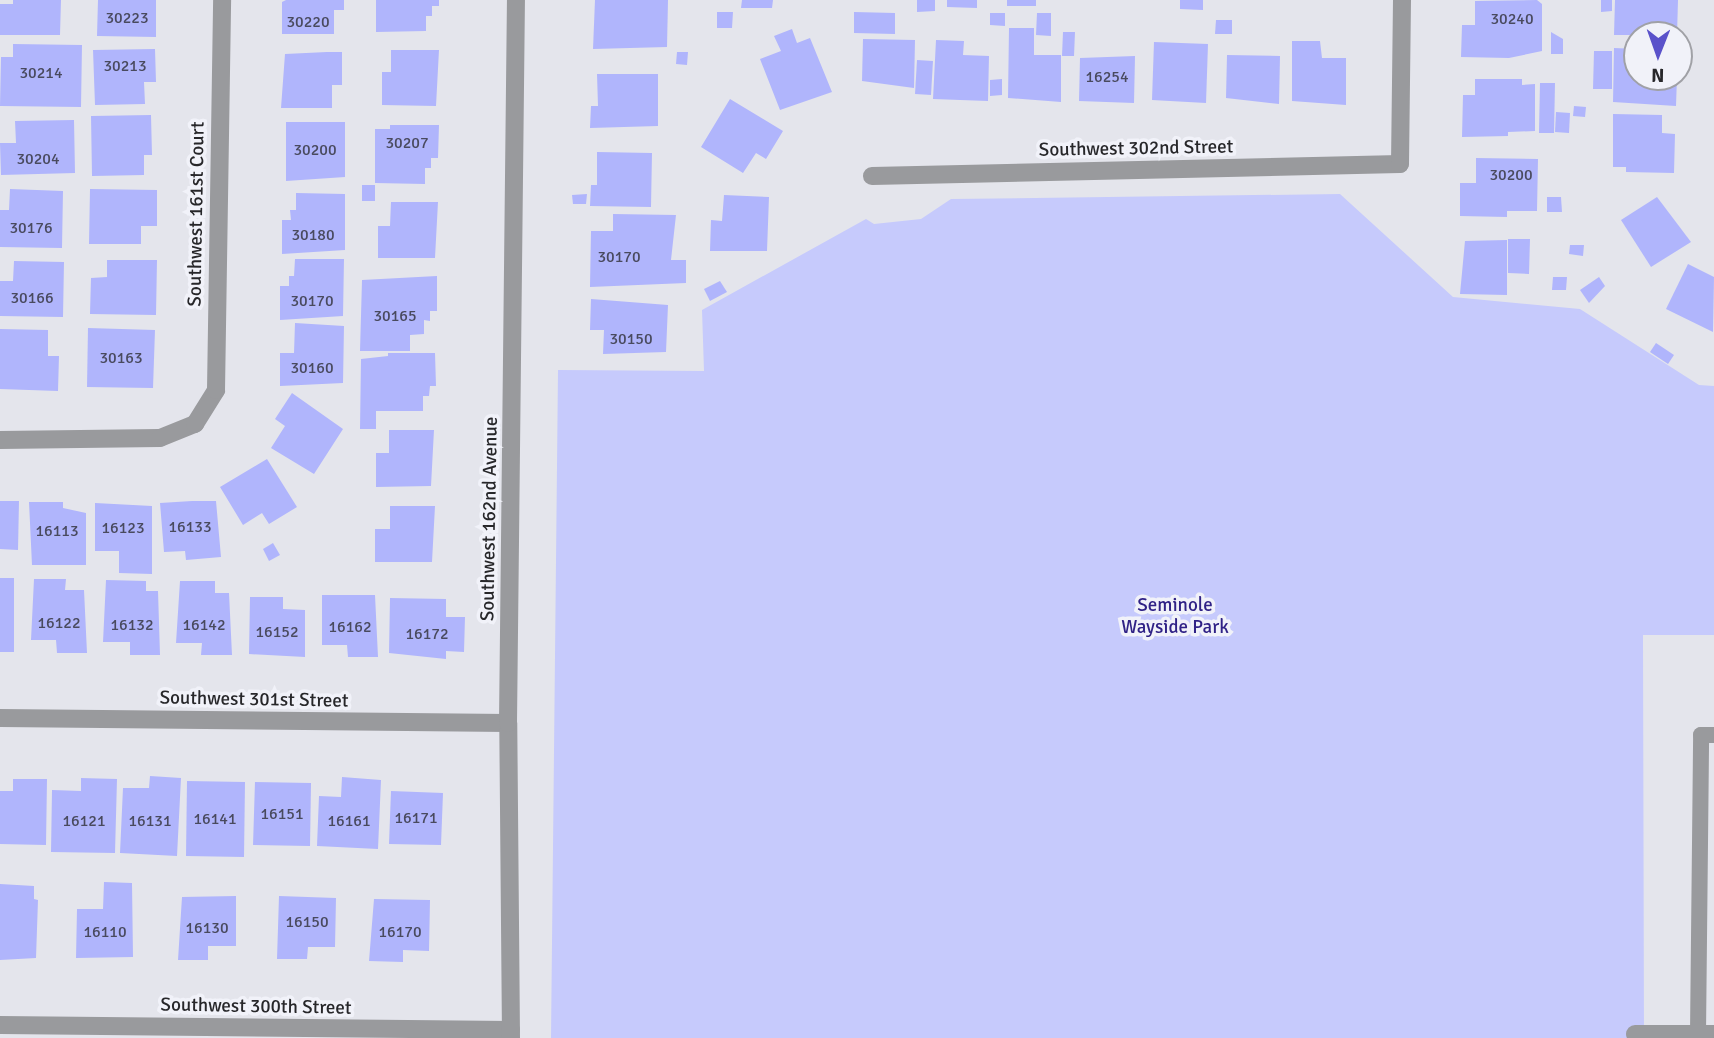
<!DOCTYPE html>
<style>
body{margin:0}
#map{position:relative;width:1714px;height:1038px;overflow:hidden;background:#e4e5ec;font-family:Signika,sans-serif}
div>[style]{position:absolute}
.green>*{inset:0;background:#c6cafc}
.building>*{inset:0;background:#b0b5fc}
.service>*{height:16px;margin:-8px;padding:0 8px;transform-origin:8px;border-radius:8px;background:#999a9d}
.minor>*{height:18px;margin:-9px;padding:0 9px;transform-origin:9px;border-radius:9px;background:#999a9d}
.tertiary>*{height:18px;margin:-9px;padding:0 9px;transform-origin:9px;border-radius:9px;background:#999a9d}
span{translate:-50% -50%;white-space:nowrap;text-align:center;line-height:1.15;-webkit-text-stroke:7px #f1f2f9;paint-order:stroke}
.number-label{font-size:16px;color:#494a5e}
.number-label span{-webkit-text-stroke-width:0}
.street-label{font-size:19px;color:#27272a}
.park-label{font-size:19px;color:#302286}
.north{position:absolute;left:1623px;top:21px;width:70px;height:70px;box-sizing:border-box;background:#f1f2f9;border:2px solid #a0a1a6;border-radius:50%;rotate:181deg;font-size:19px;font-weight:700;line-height:28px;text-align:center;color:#27272a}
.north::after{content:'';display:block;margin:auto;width:24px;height:32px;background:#5a52ca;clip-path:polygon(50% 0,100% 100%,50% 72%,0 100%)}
</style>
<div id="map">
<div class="green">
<div style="clip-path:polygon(1340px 194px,1453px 297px,1580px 309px,1699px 385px,1714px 386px,1714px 635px,1643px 635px,1644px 1038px,551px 1038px,558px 370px,704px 371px,702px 310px,866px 219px,874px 224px,921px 219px,951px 199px)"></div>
</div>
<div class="building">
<div style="clip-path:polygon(13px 0,61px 0,60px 35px,0 35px,0 4px,13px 4px)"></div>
<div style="clip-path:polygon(98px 0,156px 0,156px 37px,97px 36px)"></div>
<div style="clip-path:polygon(286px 0,344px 0,344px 10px,334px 10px,334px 34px,282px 34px,282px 2px)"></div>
<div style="clip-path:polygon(376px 0,439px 0,439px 6px,432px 6px,432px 16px,426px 16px,426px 31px,376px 32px)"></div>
<div style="clip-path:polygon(595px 0,668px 0,667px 47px,593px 49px)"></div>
<div style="clip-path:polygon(742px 0,773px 0,772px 8px,741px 8px)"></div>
<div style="clip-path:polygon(917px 0,935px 0,935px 11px,917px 12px)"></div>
<div style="clip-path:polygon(947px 0,977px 0,977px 8px,947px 7px)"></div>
<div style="clip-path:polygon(1007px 0,1036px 0,1036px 6px,1007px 6px)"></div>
<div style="clip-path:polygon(1180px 0,1203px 0,1203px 10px,1180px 9px)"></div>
<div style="clip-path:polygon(1537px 0,1542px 4px,1542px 51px,1509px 58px,1461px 57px,1462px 25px,1475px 25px,1475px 1px)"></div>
<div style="clip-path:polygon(1601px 0,1612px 0,1612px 11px,1601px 12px)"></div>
<div style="clip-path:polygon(1615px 0,1678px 0,1677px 35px,1614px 35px)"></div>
<div style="clip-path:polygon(717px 12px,733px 12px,732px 28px,717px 28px)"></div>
<div style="clip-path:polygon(854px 12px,895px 13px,895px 34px,854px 33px)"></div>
<div style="clip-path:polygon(990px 13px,1005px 13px,1005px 26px,990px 25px)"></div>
<div style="clip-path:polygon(1037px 13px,1051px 13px,1051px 36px,1036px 35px)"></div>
<div style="clip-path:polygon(1216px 20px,1232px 20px,1232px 34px,1215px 34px)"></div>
<div style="clip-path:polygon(1009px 28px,1034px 28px,1034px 55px,1061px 55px,1061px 102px,1008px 98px)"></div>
<div style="clip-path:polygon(792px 29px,797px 43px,810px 38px,832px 92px,780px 110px,760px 59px,781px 51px,774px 36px)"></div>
<div style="clip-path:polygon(1063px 32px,1075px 32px,1074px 56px,1062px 56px)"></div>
<div style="clip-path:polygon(1551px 32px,1563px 39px,1563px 54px,1551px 54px)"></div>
<div style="clip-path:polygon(863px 39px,915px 40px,914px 88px,862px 81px)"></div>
<div style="clip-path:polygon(936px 40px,964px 41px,963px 55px,989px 56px,988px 101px,933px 99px)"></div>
<div style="clip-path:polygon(1292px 41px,1320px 41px,1322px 58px,1346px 58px,1346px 105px,1292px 101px)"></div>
<div style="clip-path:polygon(1154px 42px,1208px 44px,1206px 103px,1152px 100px)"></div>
<div style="clip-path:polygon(13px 44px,82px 45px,81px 107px,0 106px,1px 57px,13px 57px)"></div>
<div style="clip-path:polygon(1614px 48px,1637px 49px,1637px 77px,1677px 77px,1676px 106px,1613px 102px)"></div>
<div style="clip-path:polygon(155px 49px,156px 82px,144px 82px,145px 104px,95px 105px,93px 50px)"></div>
<div style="clip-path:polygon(391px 50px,439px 50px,436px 106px,382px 105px,382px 72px,391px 72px)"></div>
<div style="clip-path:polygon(1594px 51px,1612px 51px,1612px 89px,1593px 89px)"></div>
<div style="clip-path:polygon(327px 52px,342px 52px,342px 85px,332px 85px,332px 108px,281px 108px,285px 54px)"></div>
<div style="clip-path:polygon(677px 52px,688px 52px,687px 65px,676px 64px)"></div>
<div style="clip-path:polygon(1227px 55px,1280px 56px,1279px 104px,1226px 98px)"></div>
<div style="clip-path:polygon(1135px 56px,1134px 103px,1079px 101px,1080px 58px)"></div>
<div style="clip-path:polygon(917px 60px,933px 61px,931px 95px,915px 94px)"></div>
<div style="clip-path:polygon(597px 74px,658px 74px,658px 126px,590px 128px,591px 106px,598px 106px)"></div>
<div style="clip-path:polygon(1002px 79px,1002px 95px,990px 96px,990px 80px)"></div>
<div style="clip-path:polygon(1475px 79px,1522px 79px,1522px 85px,1535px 84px,1535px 131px,1508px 132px,1508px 136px,1462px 137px,1463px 95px,1475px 95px)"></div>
<div style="clip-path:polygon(1540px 83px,1555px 83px,1554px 133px,1539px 133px)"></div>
<div style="clip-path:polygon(730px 99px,783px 131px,766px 159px,756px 153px,743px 173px,701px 147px)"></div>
<div style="clip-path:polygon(1574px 106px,1586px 107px,1585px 117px,1573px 116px)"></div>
<div style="clip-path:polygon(1556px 112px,1570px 113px,1569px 133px,1555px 132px)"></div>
<div style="clip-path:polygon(1613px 114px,1662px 115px,1662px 133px,1675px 134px,1674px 173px,1626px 172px,1626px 167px,1613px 167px)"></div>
<div style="clip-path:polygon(151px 115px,152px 155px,144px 155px,144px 175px,92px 176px,91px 116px)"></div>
<div style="clip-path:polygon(74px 120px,75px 173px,1px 175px,0 143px,16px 143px,15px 121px)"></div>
<div style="clip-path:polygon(286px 122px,345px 122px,345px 177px,286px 181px)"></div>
<div style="clip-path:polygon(390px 125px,439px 125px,438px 158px,431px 158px,431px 168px,425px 168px,425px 184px,375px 183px,375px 129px,390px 129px)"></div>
<div style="clip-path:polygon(597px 152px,652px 153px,651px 207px,590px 206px,591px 185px,597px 185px)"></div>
<div style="clip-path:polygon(1476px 158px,1538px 159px,1537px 211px,1507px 211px,1507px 217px,1460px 216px,1460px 183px,1476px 183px)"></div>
<div style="clip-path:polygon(362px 185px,375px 185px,375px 201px,362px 201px)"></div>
<div style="clip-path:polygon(10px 189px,63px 191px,62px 248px,0 247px,0 210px,9px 210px)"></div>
<div style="clip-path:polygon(90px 189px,157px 190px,157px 226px,141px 226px,141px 244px,89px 244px)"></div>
<div style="clip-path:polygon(296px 193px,345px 194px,345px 250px,282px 254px,282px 220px,291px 220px,290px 210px,296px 210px)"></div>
<div style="clip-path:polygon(587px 194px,586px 204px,573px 204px,572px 195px)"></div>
<div style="clip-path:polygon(724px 195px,769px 197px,767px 251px,710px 251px,711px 220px,722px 221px)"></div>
<div style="clip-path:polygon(1547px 197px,1561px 197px,1562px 212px,1547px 212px)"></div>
<div style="clip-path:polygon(1657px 197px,1691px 242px,1651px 267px,1621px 220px)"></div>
<div style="clip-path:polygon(391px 202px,438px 202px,435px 258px,378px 258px,378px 226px,390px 226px)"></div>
<div style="clip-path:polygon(613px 214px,676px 215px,671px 260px,686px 260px,686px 283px,590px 287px,591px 231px,613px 231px)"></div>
<div style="clip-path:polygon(1508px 239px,1530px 239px,1529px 274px,1508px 273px)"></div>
<div style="clip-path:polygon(1507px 240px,1507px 295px,1460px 294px,1465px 241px)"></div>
<div style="clip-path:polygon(1570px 245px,1584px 245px,1583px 256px,1569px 254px)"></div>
<div style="clip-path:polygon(295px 259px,344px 259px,343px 316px,280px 320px,280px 286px,289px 286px,289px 276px,294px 276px)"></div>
<div style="clip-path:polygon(107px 260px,157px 260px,156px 315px,90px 314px,91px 278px,107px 277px)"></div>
<div style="clip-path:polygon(14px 261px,64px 262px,63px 317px,0 316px,0 281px,13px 281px)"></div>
<div style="clip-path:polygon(1688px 264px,1714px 277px,1713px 332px,1666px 309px)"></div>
<div style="clip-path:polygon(437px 276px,437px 311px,430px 311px,430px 321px,424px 320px,424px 334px,410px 335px,410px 351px,360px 351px,362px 280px)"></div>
<div style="clip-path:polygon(1553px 277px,1567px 277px,1566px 290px,1552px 290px)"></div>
<div style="clip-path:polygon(1599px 277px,1605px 286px,1589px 303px,1580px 290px)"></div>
<div style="clip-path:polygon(720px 281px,727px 292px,710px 301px,704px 289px)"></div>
<div style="clip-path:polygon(591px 299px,668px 305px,666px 352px,603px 354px,604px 330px,590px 330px)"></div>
<div style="clip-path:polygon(295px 323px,344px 326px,343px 383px,280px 386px,280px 353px,294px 353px)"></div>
<div style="clip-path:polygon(88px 328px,155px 330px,153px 388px,87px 387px)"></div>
<div style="clip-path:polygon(0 329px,48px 330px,48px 356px,59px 356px,58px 391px,0 389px)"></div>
<div style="clip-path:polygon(1656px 343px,1674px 355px,1668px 364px,1650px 352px)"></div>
<div style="clip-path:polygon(388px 353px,435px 353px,436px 386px,430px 386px,429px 396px,423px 396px,423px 411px,376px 411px,376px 429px,360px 429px,361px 359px,388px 356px)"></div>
<div style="clip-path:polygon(292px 393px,343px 429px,314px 474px,271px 448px,285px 426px,275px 419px)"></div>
<div style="clip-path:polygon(389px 430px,434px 430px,431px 486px,376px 487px,376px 453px,389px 453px)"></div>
<div style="clip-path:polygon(267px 459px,297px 507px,269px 524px,262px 513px,243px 525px,220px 487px)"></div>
<div style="clip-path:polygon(0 501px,19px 501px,18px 550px,0 549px)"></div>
<div style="clip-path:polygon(192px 501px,216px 501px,221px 557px,186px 560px,185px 551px,164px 552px,160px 503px)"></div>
<div style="clip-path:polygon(29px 502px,63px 502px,63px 508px,86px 513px,86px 565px,32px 565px)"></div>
<div style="clip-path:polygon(95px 503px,152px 506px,152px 574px,119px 573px,119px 551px,95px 551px)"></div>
<div style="clip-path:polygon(390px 506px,435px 506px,432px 562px,375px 562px,375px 529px,390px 529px)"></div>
<div style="clip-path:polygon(273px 543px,280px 555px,269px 561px,263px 549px)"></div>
<div style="clip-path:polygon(0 578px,14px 578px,14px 652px,0 652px)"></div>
<div style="clip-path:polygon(34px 579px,66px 579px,65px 590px,84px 590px,87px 653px,57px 653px,56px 640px,31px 640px)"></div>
<div style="clip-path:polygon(106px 580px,146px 581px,146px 591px,158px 591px,160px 655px,130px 655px,130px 642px,103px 642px)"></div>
<div style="clip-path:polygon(180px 581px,215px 581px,215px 593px,229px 593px,232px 655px,201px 655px,202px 643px,176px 643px)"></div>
<div style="clip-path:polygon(322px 595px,375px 595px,378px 657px,348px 657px,347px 645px,322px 645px)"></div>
<div style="clip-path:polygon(250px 597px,283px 597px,283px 609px,305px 610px,305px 657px,249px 654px)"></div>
<div style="clip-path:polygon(390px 598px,446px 599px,446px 617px,465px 617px,464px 652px,446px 651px,446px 659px,389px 653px)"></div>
<div style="clip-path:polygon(150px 776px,181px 778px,177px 856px,120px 853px,123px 788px,149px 788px)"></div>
<div style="clip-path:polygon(342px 777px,381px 780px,378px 849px,317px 846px,319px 796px,341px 797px)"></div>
<div style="clip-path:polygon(81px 778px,117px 779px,115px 853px,51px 852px,52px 790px,81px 791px)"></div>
<div style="clip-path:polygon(13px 779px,47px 779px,46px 845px,0 844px,0 791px,13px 791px)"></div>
<div style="clip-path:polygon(187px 781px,245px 782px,244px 857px,186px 856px)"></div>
<div style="clip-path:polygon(255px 782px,311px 783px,310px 846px,253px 845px)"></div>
<div style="clip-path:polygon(391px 791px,443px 793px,441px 845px,389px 844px)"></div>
<div style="clip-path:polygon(104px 882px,132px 883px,133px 957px,76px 958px,77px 909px,103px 909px)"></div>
<div style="clip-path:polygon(0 884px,34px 886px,34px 899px,38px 900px,36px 958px,0 960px)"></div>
<div style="clip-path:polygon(236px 896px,236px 946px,208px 946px,208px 960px,178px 960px,182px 897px)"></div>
<div style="clip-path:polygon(279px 896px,336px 898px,335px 947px,308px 947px,307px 959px,277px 959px)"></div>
<div style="clip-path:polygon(374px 899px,430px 900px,429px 951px,403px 950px,403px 962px,369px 961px)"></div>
</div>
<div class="service">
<div style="left:1698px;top:1034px;width:299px;rotate:-89.4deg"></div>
<div style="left:1701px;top:735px;width:13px"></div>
</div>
<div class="minor">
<div style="left:872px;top:176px;width:528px;rotate:-1.3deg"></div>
<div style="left:1400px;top:164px;width:164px;rotate:-89.3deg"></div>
<div style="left:0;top:440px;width:160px;rotate:-0.7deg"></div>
<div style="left:160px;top:438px;width:38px;rotate:-22deg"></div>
<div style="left:195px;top:424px;width:40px;rotate:-58deg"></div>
<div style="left:216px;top:390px;width:390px;rotate:-89.1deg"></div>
<div style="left:0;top:718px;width:508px;rotate:0.56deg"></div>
<div style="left:0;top:1025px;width:511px;rotate:0.56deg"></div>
<div style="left:1635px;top:1034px;width:79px"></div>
</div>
<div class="tertiary">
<div style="left:511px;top:1038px;width:315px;rotate:-90.5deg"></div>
<div style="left:508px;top:723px;width:723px;rotate:-89.37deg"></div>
</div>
<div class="number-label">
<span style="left:127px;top:18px">30223</span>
<span style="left:1512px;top:19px">30240</span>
<span style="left:308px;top:22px">30220</span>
<span style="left:125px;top:66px">30213</span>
<span style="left:41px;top:73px">30214</span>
<span style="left:1107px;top:77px">16254</span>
<span style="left:407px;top:143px">30207</span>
<span style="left:315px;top:150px">30200</span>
<span style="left:38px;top:159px">30204</span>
<span style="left:1511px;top:175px">30200</span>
<span style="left:31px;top:228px">30176</span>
<span style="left:313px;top:235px">30180</span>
<span style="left:619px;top:257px">30170</span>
<span style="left:32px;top:298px">30166</span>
<span style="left:312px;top:301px">30170</span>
<span style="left:395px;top:316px">30165</span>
<span style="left:631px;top:339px">30150</span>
<span style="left:121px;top:358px">30163</span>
<span style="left:312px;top:368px">30160</span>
<span style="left:190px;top:527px">16133</span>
<span style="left:123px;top:528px">16123</span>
<span style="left:57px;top:531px">16113</span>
<span style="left:59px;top:623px">16122</span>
<span style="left:132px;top:625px">16132</span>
<span style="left:204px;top:625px">16142</span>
<span style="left:350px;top:627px">16162</span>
<span style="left:277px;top:632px">16152</span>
<span style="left:427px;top:634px">16172</span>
<span style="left:282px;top:814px">16151</span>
<span style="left:416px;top:818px">16171</span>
<span style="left:215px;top:819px">16141</span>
<span style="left:84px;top:821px">16121</span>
<span style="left:150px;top:821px">16131</span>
<span style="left:349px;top:821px">16161</span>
<span style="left:307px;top:922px">16150</span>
<span style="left:207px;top:928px">16130</span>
<span style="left:105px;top:932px">16110</span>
<span style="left:400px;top:932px">16170</span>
</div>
<div class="street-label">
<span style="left:1136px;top:149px;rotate:-1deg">Southwest 302nd Street</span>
<span style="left:197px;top:214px;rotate:-89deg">Southwest 161st Court</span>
<span style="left:490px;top:519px;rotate:-89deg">Southwest 162nd Avenue</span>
<span style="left:254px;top:700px;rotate:1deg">Southwest 301st Street</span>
<span style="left:256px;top:1007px;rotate:1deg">Southwest 300th Street</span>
</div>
<div class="park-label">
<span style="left:1175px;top:617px">Seminole<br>Wayside Park</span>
</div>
<div class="north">N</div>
</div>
